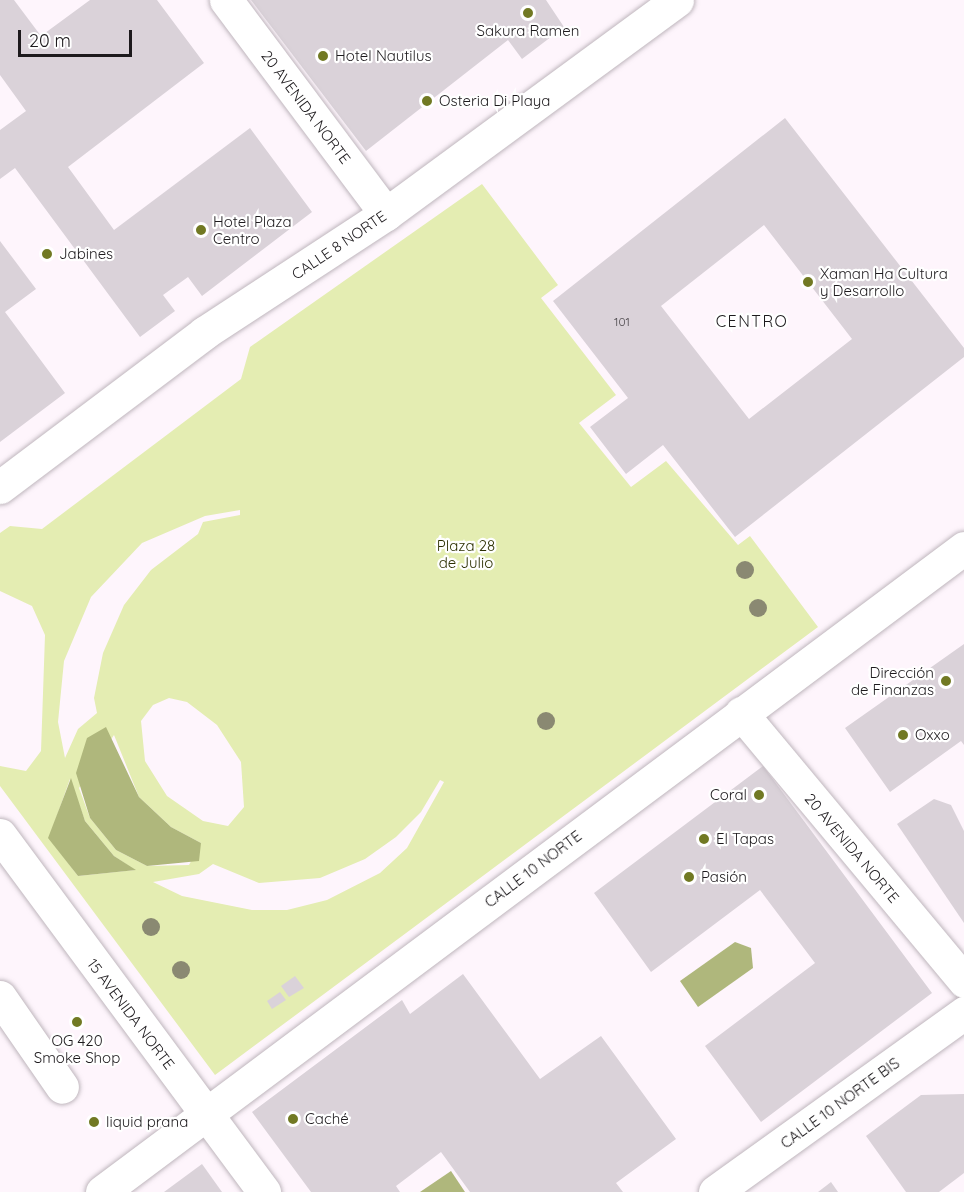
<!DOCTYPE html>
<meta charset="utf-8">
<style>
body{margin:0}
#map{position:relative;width:964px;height:1192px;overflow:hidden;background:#fef5fc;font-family:Quicksand,sans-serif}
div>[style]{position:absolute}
.green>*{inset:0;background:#e4edb2}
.water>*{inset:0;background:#afb77c}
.building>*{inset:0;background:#dad2d9}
.roads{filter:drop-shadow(0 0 2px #bfb6bd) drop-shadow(0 0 2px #bfb6bd)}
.minor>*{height:33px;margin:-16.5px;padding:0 16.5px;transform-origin:16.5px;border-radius:16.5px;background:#fff}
.trees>*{width:18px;height:18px;margin:-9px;border-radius:50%;background:#8a8972}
.dots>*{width:16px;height:16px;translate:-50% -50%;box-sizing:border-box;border:3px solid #fff;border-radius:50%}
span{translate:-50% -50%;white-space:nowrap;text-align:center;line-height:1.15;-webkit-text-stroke:4.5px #fff;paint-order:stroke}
.number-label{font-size:12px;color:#4c484c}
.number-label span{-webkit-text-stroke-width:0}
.poi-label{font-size:15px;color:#1d1a1d}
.left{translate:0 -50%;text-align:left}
.right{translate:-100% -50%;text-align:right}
.street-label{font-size:15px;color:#1d1a1d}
.park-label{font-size:15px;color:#2c3001}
.neighbourhood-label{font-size:16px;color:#1d1a1d;letter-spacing:1.5px}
.scale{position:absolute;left:18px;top:30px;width:114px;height:27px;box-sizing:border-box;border:3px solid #1d1a1d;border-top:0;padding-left:8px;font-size:18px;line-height:21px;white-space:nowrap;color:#1d1a1d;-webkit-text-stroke:4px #fff;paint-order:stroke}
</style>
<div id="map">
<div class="green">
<div style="clip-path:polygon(evenodd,482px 184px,558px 285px,541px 298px,616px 395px,579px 423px,631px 487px,666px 461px,738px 545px,750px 536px,818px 627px,215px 1075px,0 786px,0 766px,26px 771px,41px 751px,45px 635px,32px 606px,0 591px,0 533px,10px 526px,42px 529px,241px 379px,250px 347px,482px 184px,240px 510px,240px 515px,203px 522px,198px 534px,151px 570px,124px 605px,103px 653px,94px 698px,97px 713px,78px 729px,65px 758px,58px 722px,64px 661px,91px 597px,142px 543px,205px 516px,240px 510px,482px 184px,169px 698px,187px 702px,217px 725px,241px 762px,244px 807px,228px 826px,203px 821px,167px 796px,145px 761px,141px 721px,153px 705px,169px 698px,482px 184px,114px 735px,139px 797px,171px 827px,201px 843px,189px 865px,147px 866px,116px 850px,90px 818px,79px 788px,114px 735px,482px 184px,70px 779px,85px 821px,114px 856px,135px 870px,78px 876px,49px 838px,70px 779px,482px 184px,440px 780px,444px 782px,407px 848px,380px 873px,327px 900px,287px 910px,252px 910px,182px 896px,153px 882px,199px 874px,213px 864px,259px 883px,320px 878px,365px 859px,396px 837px,421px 812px,440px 780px)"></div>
</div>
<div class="water">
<div style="clip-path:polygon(106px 727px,139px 797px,171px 827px,201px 843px,199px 861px,147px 866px,116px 850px,90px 818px,76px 773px,87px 738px)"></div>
<div style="clip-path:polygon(71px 778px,85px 821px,114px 856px,136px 870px,78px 876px,48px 838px)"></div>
<div style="clip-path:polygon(735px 942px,751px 948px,753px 968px,698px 1007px,680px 981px)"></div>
<div style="clip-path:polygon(451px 1171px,465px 1192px,420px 1192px)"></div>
</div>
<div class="building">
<div style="clip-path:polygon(0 0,14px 0,41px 36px,90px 0,157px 0,204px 63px,68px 167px,114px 230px,250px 128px,312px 212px,202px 296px,188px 277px,163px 295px,175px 311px,140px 337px,15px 168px,0 179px,0 130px,26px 111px,0 75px)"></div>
<div style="clip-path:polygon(251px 0,546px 0,564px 27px,522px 59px,508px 40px,366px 151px)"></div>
<div style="clip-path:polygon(evenodd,785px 118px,964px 348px,964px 357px,735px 537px,663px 445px,626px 474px,590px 427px,628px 398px,553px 301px,785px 118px,764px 225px,852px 339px,749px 419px,661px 306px,764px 225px)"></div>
<div style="clip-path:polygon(0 241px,36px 289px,5px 312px,65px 393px,0 442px)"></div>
<div style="clip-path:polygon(964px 644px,964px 745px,961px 741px,890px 792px,845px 728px)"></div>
<div style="clip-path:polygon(763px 766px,932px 993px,761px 1122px,705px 1046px,815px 963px,760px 890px,651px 972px,594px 893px)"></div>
<div style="clip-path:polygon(934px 799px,951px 805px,964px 831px,964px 923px,897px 824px)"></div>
<div style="clip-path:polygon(463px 974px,540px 1079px,601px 1036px,676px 1139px,616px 1183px,623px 1192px,470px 1192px,441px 1152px,396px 1186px,400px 1192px,311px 1192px,252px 1112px,402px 1000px,410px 1014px)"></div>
<div style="clip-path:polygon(295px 976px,304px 988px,289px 997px,281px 986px)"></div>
<div style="clip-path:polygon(280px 992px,286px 1000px,272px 1009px,267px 1001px)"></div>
<div style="clip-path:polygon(964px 1094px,964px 1173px,939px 1192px,906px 1192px,866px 1136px,921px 1095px)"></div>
<div style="clip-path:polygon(202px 1164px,222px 1192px,164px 1192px)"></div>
<div style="clip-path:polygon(831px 1182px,838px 1192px,818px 1192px)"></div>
</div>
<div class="roads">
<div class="minor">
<div style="left:226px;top:0;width:267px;rotate:53.2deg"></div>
<div style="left:0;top:487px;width:256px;rotate:-37deg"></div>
<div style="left:204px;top:333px;width:217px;rotate:-33.2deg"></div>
<div style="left:386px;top:214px;width:361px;rotate:-36.3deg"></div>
<div style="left:741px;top:713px;width:349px;rotate:50.2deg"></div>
<div style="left:0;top:835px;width:444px;rotate:53.5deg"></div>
<div style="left:0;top:997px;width:109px;rotate:55.4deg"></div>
<div style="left:102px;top:1192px;width:1076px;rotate:-36.76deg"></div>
<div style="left:715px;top:1192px;width:307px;rotate:-35.7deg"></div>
</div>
</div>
<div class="trees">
<div style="left:745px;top:570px"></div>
<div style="left:758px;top:608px"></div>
<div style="left:546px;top:721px"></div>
<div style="left:151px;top:927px"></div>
<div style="left:181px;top:970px"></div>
</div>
<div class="dots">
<div style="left:528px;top:13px;background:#717923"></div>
<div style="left:323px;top:56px;background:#717923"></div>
<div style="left:427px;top:101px;background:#717923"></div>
<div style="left:201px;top:230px;background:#717923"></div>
<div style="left:47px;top:254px;background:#717923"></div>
<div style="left:808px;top:282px;background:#717923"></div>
<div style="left:946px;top:681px;background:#717923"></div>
<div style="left:903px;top:735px;background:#717923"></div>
<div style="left:759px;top:795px;background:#717923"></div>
<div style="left:704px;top:839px;background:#717923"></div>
<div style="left:689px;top:877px;background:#717923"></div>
<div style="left:77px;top:1022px;background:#717923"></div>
<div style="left:293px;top:1119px;background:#717923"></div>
<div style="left:94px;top:1122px;background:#717923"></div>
</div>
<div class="number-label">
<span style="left:622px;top:322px">101</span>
</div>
<div class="poi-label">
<span style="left:528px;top:31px">Sakura Ramen</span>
<span class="left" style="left:335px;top:56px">Hotel Nautilus</span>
<span class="left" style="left:439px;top:101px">Osteria Di Playa</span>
<span class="left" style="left:213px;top:230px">Hotel Plaza<br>Centro</span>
<span class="left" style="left:59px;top:254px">Jabines</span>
<span class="left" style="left:820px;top:282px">Xaman Ha Cultura<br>y Desarrollo</span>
<span class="right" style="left:934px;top:681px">Dirección<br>de Finanzas</span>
<span class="left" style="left:915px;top:735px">Oxxo</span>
<span class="right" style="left:747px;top:795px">Coral</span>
<span class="left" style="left:716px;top:839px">El Tapas</span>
<span class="left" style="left:701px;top:877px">Pasión</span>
<span style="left:77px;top:1049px">OG 420<br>Smoke Shop</span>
<span class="left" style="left:305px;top:1119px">Caché</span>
<span class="left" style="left:106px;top:1122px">liquid prana</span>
</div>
<div class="street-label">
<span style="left:306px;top:107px;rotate:53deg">20 AVENIDA NORTE</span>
<span style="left:339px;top:245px;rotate:-34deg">CALLE 8 NORTE</span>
<span style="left:852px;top:848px;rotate:50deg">20 AVENIDA NORTE</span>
<span style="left:533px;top:869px;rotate:-37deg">CALLE 10 NORTE</span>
<span style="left:131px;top:1014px;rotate:53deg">15 AVENIDA NORTE</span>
<span style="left:840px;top:1103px;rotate:-36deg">CALLE 10 NORTE BIS</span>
</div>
<div class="park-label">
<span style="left:466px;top:554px">Plaza 28<br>de Julio</span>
</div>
<div class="neighbourhood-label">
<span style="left:752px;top:321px">CENTRO</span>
</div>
<div class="scale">20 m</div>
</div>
